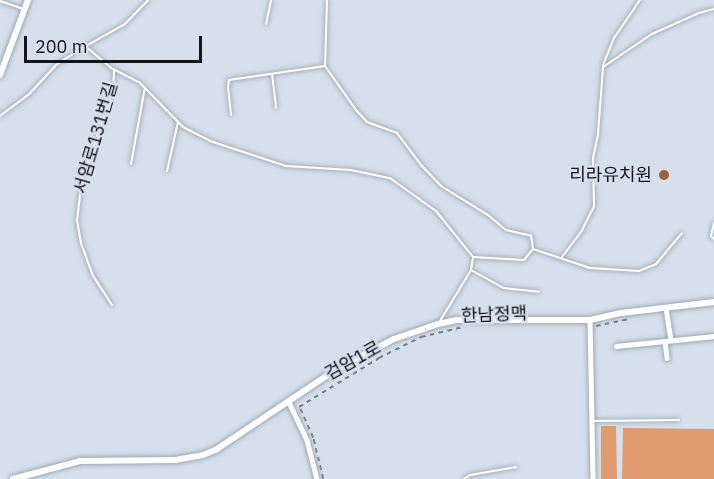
<!DOCTYPE html>
<meta charset="utf-8">
<style>
body{margin:0}
#map{position:relative;width:714px;height:479px;overflow:hidden;background:#d5e0ec;font-family:"IBM Plex Sans","Noto Sans KR",sans-serif}
div>[style]{position:absolute}
.green>*{inset:0;background:#e09b70}
.path>*{height:1.5px;margin-top:-0.75px;transform-origin:0;background:repeating-linear-gradient(90deg,#767d85 0 4.5px,transparent 0 9px)}
.roads{filter:drop-shadow(0 0 2px #a0aab6) drop-shadow(0 0 2px #a0aab6)}
.service>*{height:2px;margin:-1px;padding:0 1px;transform-origin:1px;border-radius:1px;background:#fff}
.minor>*{height:4.5px;margin:-2.25px;padding:0 2.25px;transform-origin:2.25px;border-radius:2.25px;background:#fff}
.tertiary>*{height:6px;margin:-3px;padding:0 3px;transform-origin:3px;border-radius:3px;background:#fff}
.dots>*{width:16px;height:16px;translate:-50% -50%;box-sizing:border-box;border:3px solid #d5e0ec;border-radius:50%}
span{translate:-50% -50%;white-space:nowrap;text-align:center;line-height:1.15;-webkit-text-stroke:5px #d5e0ec;paint-order:stroke}
.street-label{font-size:18px;color:#111418}
.poi-label{font-size:18px;color:#111418}
.right{translate:-100% -50%;text-align:right}
.scale{position:absolute;left:24px;top:36px;width:178px;height:27px;box-sizing:border-box;border:3px solid #111418;border-top:0;padding-left:8px;font-size:18px;line-height:21px;white-space:nowrap;color:#111418;-webkit-text-stroke:4px #d5e0ec;paint-order:stroke}
</style>
<div id="map">
<div class="green">
<div style="clip-path:polygon(601px 426px,616px 426px,617px 479px,601px 479px)"></div>
<div style="clip-path:polygon(623px 428px,714px 429px,714px 479px,622px 479px)"></div>
</div>
<div class="path">
<div style="left:596px;top:326px;width:35px;rotate:-12deg"></div>
<div style="left:323px;top:479px;width:42px;rotate:-103.7deg"></div>
<div style="left:313px;top:438px;width:34px;rotate:-114deg"></div>
<div style="left:299px;top:407px;width:94px;rotate:-31.5deg"></div>
<div style="left:379px;top:358px;width:47px;rotate:-26.6deg"></div>
<div style="left:421px;top:337px;width:43px;rotate:-13.4deg"></div>
</div>
<div class="roads">
<div class="service">
<div style="left:327px;top:0;width:66px;rotate:91.7deg"></div>
<div style="left:325px;top:66px;width:54px;rotate:54.8deg"></div>
<div style="left:356px;top:110px;width:16px;rotate:47deg"></div>
<div style="left:367px;top:122px;width:32px;rotate:20deg"></div>
<div style="left:397px;top:133px;width:40px;rotate:53deg"></div>
<div style="left:421px;top:165px;width:29px;rotate:46deg"></div>
<div style="left:441px;top:186px;width:55px;rotate:31.7deg"></div>
<div style="left:488px;top:215px;width:23px;rotate:40deg"></div>
<div style="left:506px;top:230px;width:26px;rotate:13deg"></div>
<div style="left:531px;top:236px;width:13px;rotate:81deg"></div>
<div style="left:533px;top:249px;width:60px;rotate:18.4deg"></div>
<div style="left:590px;top:268px;width:49px;rotate:3.5deg"></div>
<div style="left:639px;top:271px;width:18px;rotate:-22deg"></div>
<div style="left:656px;top:264px;width:40px;rotate:-50deg"></div>
<div style="left:0;top:1px;width:24px;rotate:19deg"></div>
<div style="left:266px;top:24px;width:25px;rotate:-78deg"></div>
<div style="left:86px;top:46px;width:45px;rotate:-29.4deg"></div>
<div style="left:125px;top:24px;width:33px;rotate:-46deg"></div>
<div style="left:603px;top:65px;width:29px;rotate:-68deg"></div>
<div style="left:614px;top:38px;width:46px;rotate:-55.6deg"></div>
<div style="left:272px;top:74px;width:34px;rotate:83deg"></div>
<div style="left:231px;top:115px;width:28px;rotate:-96deg"></div>
<div style="left:228px;top:87px;width:7px;rotate:-82deg"></div>
<div style="left:229px;top:80px;width:97px;rotate:-8.3deg"></div>
<div style="left:0;top:116px;width:38px;rotate:-37deg"></div>
<div style="left:30px;top:93px;width:38px;rotate:-47deg"></div>
<div style="left:56px;top:65px;width:35px;rotate:-33deg"></div>
<div style="left:85px;top:46px;width:34px;rotate:40deg"></div>
<div style="left:111px;top:68px;width:31px;rotate:27deg"></div>
<div style="left:139px;top:82px;width:63px;rotate:45.6deg"></div>
<div style="left:183px;top:127px;width:30px;rotate:27deg"></div>
<div style="left:210px;top:141px;width:80px;rotate:18.2deg"></div>
<div style="left:286px;top:166px;width:65px;rotate:3.5deg"></div>
<div style="left:351px;top:170px;width:40px;rotate:12deg"></div>
<div style="left:390px;top:178px;width:57px;rotate:35.7deg"></div>
<div style="left:436px;top:211px;width:59px;rotate:51.2deg"></div>
<div style="left:131px;top:164px;width:78px;rotate:-79.7deg"></div>
<div style="left:167px;top:171px;width:50px;rotate:-77.3deg"></div>
<div style="left:714px;top:223px;width:13px;rotate:103deg"></div>
<div style="left:711px;top:236px;width:4px;rotate:45deg"></div>
<div style="left:562px;top:257px;width:34px;rotate:-53deg"></div>
<div style="left:582px;top:230px;width:27px;rotate:-63deg"></div>
<div style="left:594px;top:206px;width:48px;rotate:-91.2deg"></div>
<div style="left:593px;top:158px;width:25px;rotate:-78deg"></div>
<div style="left:598px;top:134px;width:67px;rotate:-85.7deg"></div>
<div style="left:603px;top:67px;width:59px;rotate:-34deg"></div>
<div style="left:652px;top:34px;width:51px;rotate:-24.1deg"></div>
<div style="left:699px;top:13px;width:16px;rotate:-15deg"></div>
<div style="left:471px;top:270px;width:37px;rotate:29deg"></div>
<div style="left:503px;top:288px;width:36px;rotate:6deg"></div>
<div style="left:112px;top:305px;width:35px;rotate:-123deg"></div>
<div style="left:93px;top:276px;width:35px;rotate:-110deg"></div>
<div style="left:81px;top:243px;width:23px;rotate:-100deg"></div>
<div style="left:77px;top:220px;width:41px;rotate:-83deg"></div>
<div style="left:82px;top:179px;width:93px;rotate:-70.6deg"></div>
<div style="left:113px;top:91px;width:21px;rotate:-87deg"></div>
<div style="left:440px;top:321px;width:60px;rotate:-58.7deg"></div>
<div style="left:471px;top:270px;width:13px;rotate:-81deg"></div>
<div style="left:473px;top:257px;width:51px;rotate:3.4deg"></div>
<div style="left:524px;top:260px;width:14px;rotate:-51deg"></div>
<div style="left:593px;top:421px;width:86px;rotate:-0.7deg"></div>
<div style="left:464px;top:479px;width:7px;rotate:-34deg"></div>
<div style="left:470px;top:475px;width:47px;rotate:-9.9deg"></div>
</div>
<div class="minor">
<div style="left:666px;top:308px;width:32px;rotate:81deg"></div>
<div style="left:590px;top:320px;width:159px;rotate:88.9deg"></div>
<div style="left:665px;top:341px;width:17px;rotate:83deg"></div>
<div style="left:616px;top:346px;width:99px;rotate:-5.8deg"></div>
<div style="left:288px;top:400px;width:44px;rotate:64.6deg"></div>
<div style="left:307px;top:440px;width:40px;rotate:75.6deg"></div>
</div>
<div class="tertiary">
<div style="left:0;top:75px;width:80px;rotate:-69.5deg"></div>
<div style="left:13px;top:479px;width:69px;rotate:-15deg"></div>
<div style="left:80px;top:461px;width:95px;rotate:-0.6deg"></div>
<div style="left:175px;top:460px;width:28px;rotate:-10deg"></div>
<div style="left:203px;top:455px;width:15px;rotate:-23deg"></div>
<div style="left:217px;top:449px;width:144px;rotate:-33.7deg"></div>
<div style="left:337px;top:369px;width:64px;rotate:-27.8deg"></div>
<div style="left:394px;top:339px;width:46px;rotate:-18.8deg"></div>
<div style="left:438px;top:324px;width:19px;rotate:-12deg"></div>
<div style="left:457px;top:320px;width:133px"></div>
<div style="left:590px;top:320px;width:32px;rotate:-13deg"></div>
<div style="left:621px;top:313px;width:94px;rotate:-6.7deg"></div>
</div>
</div>
<div class="dots">
<div style="left:664px;top:175px;background:#a46032"></div>
</div>
<div class="street-label">
<span style="left:96px;top:138px;rotate:-74deg">서암로131번길</span>
<span style="left:494px;top:315px;rotate:-2deg">한남정맥</span>
<span style="left:353px;top:361px;rotate:-29deg">검암1로</span>
</div>
<div class="poi-label">
<span class="right" style="left:652px;top:175px">리라유치원</span>
</div>
<div class="scale">200 m</div>
</div>
